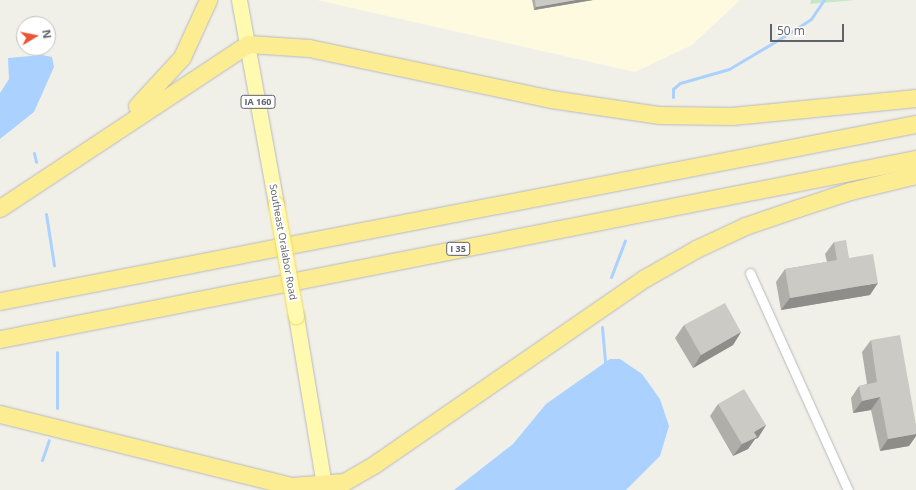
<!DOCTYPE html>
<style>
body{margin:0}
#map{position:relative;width:916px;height:490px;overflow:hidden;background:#f1f0e8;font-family:"Open Sans",sans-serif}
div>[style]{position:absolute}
.commercial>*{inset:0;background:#fefae0}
.green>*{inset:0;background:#c5e8c8}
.water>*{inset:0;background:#aad1ff}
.stream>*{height:3px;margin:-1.5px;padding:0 1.5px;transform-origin:1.5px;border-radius:1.5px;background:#aad1ff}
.roads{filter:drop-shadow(0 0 1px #b8b9be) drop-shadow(0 0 1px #b8b9be)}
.street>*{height:9px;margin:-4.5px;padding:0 4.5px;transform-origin:4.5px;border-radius:4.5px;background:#fff}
.primary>*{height:15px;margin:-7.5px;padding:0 7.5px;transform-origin:7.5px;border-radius:7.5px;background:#fffaaf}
.highway>*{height:17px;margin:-8.5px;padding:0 8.5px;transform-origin:8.5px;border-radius:8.5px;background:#fded92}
.bridges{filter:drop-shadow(0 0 1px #f3d85f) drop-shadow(0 0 1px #f3d85f)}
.primary-bridge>*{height:15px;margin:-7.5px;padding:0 7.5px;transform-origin:7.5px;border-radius:7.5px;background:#fffaaf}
.wall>*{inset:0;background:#afaea9}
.shaded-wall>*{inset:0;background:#8f8d8a}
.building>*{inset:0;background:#cccac5}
span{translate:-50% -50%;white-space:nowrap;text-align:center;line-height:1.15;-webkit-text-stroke:4px #fff;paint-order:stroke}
.shield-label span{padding:1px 3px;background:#fff;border:1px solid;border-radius:3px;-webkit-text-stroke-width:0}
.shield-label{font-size:9px;color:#5f6268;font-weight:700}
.street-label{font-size:10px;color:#5f6268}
.north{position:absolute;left:16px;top:16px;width:40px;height:40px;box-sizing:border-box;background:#fff;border:1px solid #bfc0c3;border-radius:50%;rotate:80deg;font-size:11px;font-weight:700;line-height:16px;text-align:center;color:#5f6268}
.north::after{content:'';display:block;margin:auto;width:14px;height:18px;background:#eb5534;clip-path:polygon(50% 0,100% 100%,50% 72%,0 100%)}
.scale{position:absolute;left:770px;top:24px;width:74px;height:18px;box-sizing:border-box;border:2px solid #5f6268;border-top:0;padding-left:5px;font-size:12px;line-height:14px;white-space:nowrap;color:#5f6268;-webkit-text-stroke:3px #fff;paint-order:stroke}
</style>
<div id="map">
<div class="commercial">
<div style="clip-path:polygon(317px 0,740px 0,692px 45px,635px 72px)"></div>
</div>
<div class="green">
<div style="clip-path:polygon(811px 0,856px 0,810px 4px)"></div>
</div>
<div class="water">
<div style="clip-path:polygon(42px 55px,52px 57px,54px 67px,34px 112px,0 139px,0 93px,9px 79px,8px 58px)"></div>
<div style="clip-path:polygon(610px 359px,620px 359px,642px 374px,660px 399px,669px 426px,660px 456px,626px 490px,454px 490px,513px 444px,546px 404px)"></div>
</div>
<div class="stream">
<div style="left:673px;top:97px;width:8px;rotate:-90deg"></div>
<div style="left:673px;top:89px;width:9px;rotate:-41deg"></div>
<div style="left:680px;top:83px;width:51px;rotate:-15.9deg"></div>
<div style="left:729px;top:69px;width:69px;rotate:-30.7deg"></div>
<div style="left:788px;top:34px;width:27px;rotate:-33deg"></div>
<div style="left:811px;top:19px;width:23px;rotate:-56deg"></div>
<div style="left:34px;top:153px;width:9px;rotate:77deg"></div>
<div style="left:46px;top:214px;width:52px;rotate:81.1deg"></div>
<div style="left:611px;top:277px;width:39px;rotate:-69deg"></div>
<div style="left:602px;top:327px;width:35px;rotate:85deg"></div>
<div style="left:57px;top:352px;width:56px;rotate:90deg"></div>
<div style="left:42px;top:460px;width:21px;rotate:-71deg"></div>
</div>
<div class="roads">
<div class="street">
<div style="left:750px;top:273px;width:238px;rotate:65.7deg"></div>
</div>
<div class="primary">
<div style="left:239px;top:0;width:207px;rotate:79.7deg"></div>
<div style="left:296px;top:316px;width:171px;rotate:80.6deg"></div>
</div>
<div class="highway">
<div style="left:137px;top:106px;width:67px;rotate:-47.4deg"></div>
<div style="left:182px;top:57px;width:63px;rotate:-65.5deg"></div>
<div style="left:0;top:208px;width:297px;rotate:-33.5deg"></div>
<div style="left:248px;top:44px;width:61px;rotate:3.8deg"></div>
<div style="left:309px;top:48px;width:247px;rotate:11.9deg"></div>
<div style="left:551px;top:99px;width:110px;rotate:8.4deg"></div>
<div style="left:660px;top:115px;width:72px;rotate:0.8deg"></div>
<div style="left:732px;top:116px;width:185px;rotate:-5.6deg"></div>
<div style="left:0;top:301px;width:933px;rotate:-10.94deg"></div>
<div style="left:0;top:339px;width:934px;rotate:-11.12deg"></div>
<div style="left:0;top:414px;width:300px;rotate:13.9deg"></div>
<div style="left:291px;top:486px;width:53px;rotate:-4.3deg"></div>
<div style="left:344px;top:482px;width:36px;rotate:-30deg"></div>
<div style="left:375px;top:464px;width:328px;rotate:-34.6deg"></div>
<div style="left:645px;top:278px;width:59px;rotate:-29.6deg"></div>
<div style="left:696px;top:249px;width:54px;rotate:-25.1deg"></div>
<div style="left:745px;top:226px;width:56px;rotate:-18.8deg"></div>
<div style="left:798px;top:208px;width:55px;rotate:-18.1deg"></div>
<div style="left:850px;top:191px;width:68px;rotate:-13.6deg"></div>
</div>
</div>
<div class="bridges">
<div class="primary-bridge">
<div style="left:276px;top:204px;width:114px;rotate:79.9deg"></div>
</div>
</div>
<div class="wall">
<div style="clip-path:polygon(532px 0,593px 0,534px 10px)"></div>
<div style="clip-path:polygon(834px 242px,849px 258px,870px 295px,781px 310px,776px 282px,785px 269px,827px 262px,825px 254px)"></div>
<div style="clip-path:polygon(684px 325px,741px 332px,733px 345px,693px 368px,675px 338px)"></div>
<div style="clip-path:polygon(871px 340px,916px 425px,916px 436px,909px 446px,880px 451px,871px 410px,853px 413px,851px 398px,859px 386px,867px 384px,862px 352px)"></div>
<div style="clip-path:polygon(718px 404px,766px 425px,758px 438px,755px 439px,748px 449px,733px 456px,710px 416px)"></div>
</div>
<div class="shaded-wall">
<div style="clip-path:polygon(576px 0,593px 0,534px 10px,536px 7px)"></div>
<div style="clip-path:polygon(878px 283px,870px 295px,781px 310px,790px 298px)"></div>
<div style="clip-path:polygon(741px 332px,733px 345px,693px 368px,701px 355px)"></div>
<div style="clip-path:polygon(880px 397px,871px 410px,853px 413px,862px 401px)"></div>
<div style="clip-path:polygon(766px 425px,758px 438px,755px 439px,748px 449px,733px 456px,742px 444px,754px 432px)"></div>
<div style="clip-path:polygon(916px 434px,916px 436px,909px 446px,880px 451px,888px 439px)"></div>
</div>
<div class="building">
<div style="clip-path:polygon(535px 0,576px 0,536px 7px)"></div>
<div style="clip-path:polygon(846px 240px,849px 258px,873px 254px,878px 283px,790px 298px,785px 269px,837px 260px,834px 242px)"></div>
<div style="clip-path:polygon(725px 303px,741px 332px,701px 355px,684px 325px)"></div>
<div style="clip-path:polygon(900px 335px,916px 425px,916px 434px,888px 439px,880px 397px,862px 401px,859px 386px,877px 382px,871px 340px)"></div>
<div style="clip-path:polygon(744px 389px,766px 425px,754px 432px,757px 437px,742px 444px,718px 404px)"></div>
</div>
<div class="shield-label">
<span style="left:258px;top:102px">IA 160</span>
<span style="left:458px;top:249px">I 35</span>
</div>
<div class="street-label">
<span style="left:283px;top:242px;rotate:80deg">Southeast Oralabor Road</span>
</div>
<div class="north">N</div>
<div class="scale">50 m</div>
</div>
